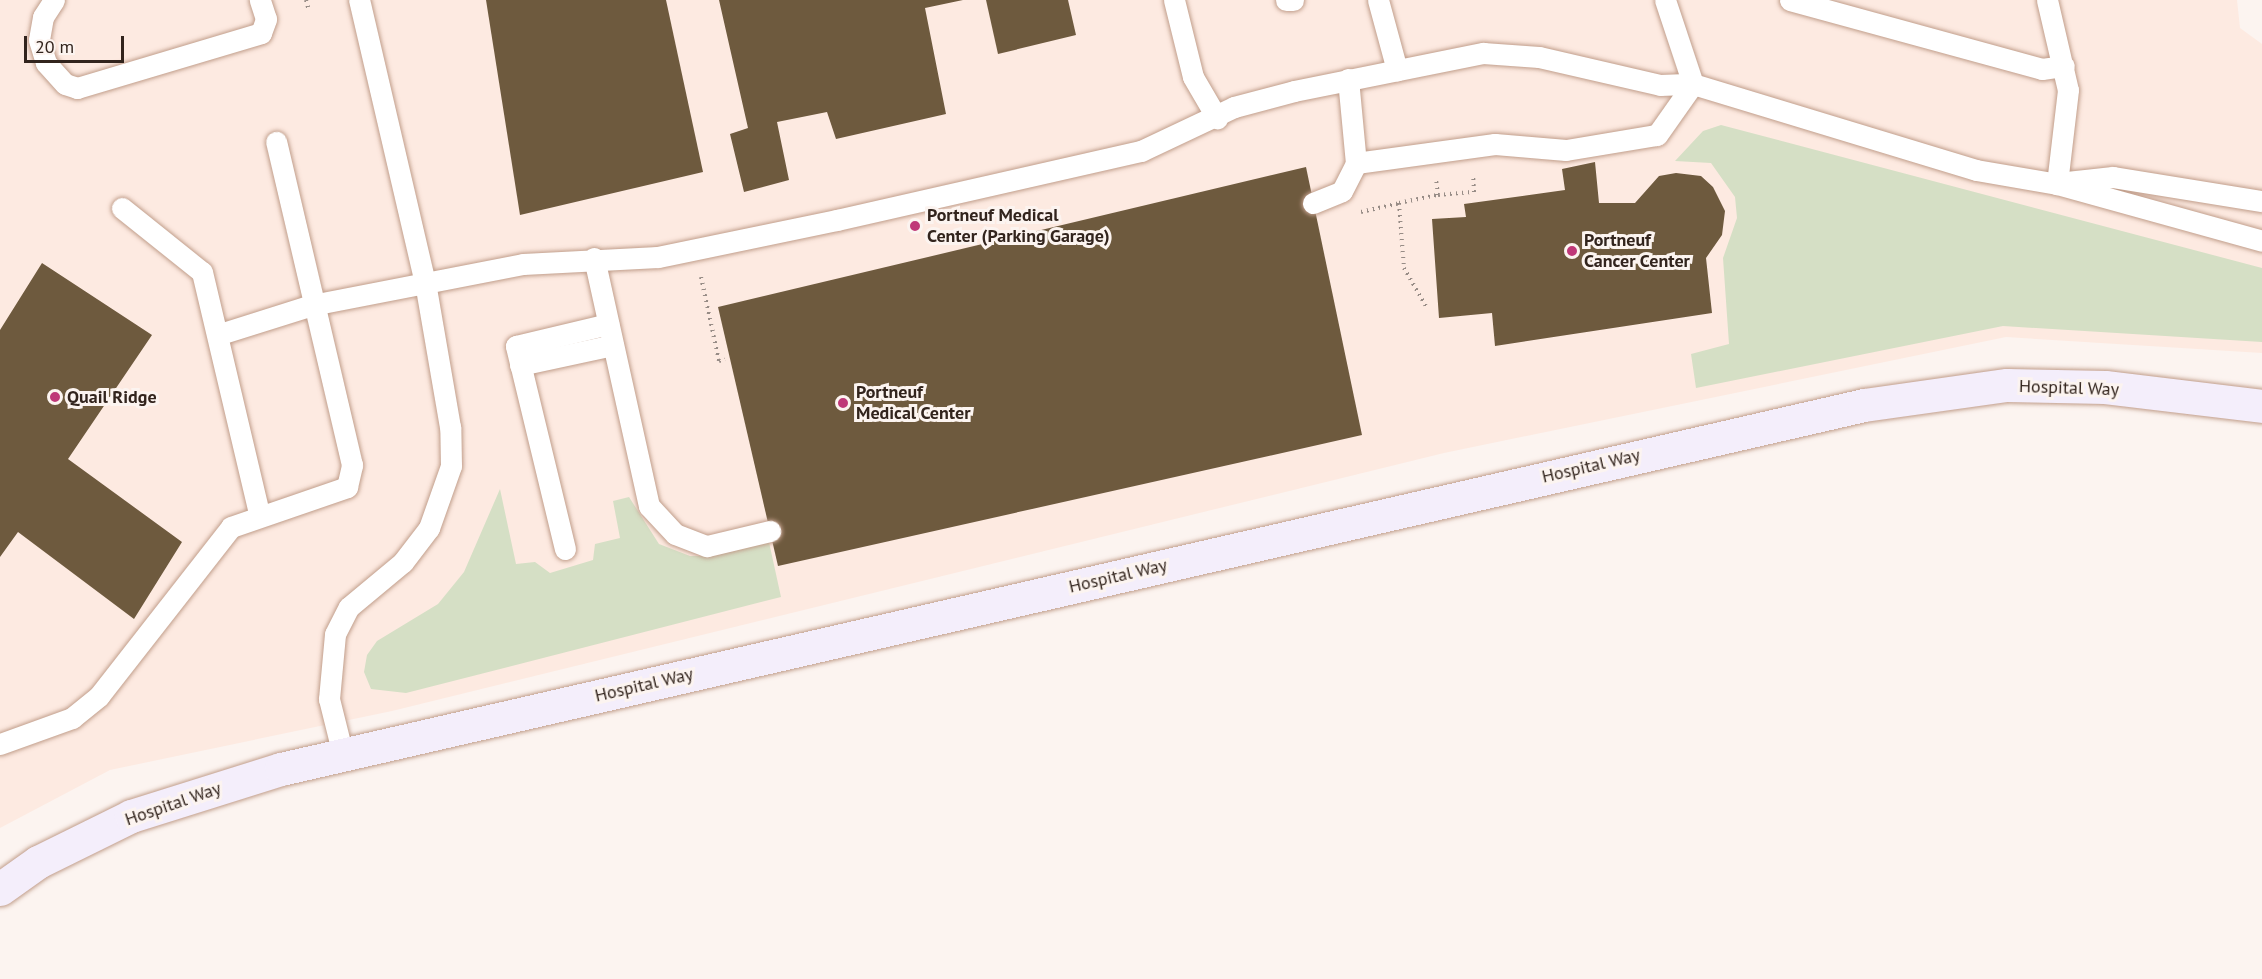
<!DOCTYPE html>
<style>
body{margin:0}
#map{position:relative;width:2262px;height:979px;overflow:hidden;background:#fcf4f0;font-family:"PT Sans",sans-serif}
div>[style]{position:absolute}
.built>*{inset:0;background:#fdeae1}
.green>*{inset:0;background:#d5dfc5}
.building>*{inset:0;background:#6e5a3e}
.path>*{height:4px;margin-top:-2px;transform-origin:0;background:repeating-linear-gradient(90deg,#978c86 0 1.5px,transparent 0 6px)}
.roads{filter:drop-shadow(0 0 2px #c19e8b) drop-shadow(0 0 2px #c19e8b)}
.lane>*{height:21px;margin:-10.5px;padding:0 10.5px;transform-origin:10.5px;border-radius:10.5px;background:#fff}
.secondary>*{height:33px;margin:-16.5px;padding:0 16.5px;transform-origin:16.5px;border-radius:16.5px;background:#f4eefb}
.dots>*{width:16px;height:16px;translate:-50% -50%;box-sizing:border-box;border:3px solid #fcf4f0;border-radius:50%}
span{translate:-50% -50%;white-space:nowrap;text-align:center;line-height:1.15;-webkit-text-stroke:6px #fcf4f0;paint-order:stroke}
.poi-label{font-size:18px;color:#32241d;font-weight:700}
.left{translate:0 -50%;text-align:left}
.street-label{font-size:18px;color:#32241d}
.scale{position:absolute;left:24px;top:36px;width:100px;height:27px;box-sizing:border-box;border:3px solid #32241d;border-top:0;padding-left:8px;font-size:18px;line-height:21px;white-space:nowrap;color:#32241d;-webkit-text-stroke:4px #fcf4f0;paint-order:stroke}
</style>
<div id="map">
<div class="built">
<div style="clip-path:polygon(0 0,2237px 0,2240px 28px,2262px 44px,2262px 353px,2006px 337px,1444px 453px,392px 711px,110px 770px,0 828px)"></div>
</div>
<div class="green">
<div style="clip-path:polygon(1721px 125px,2262px 268px,2262px 342px,2003px 326px,1696px 388px,1691px 354px,1729px 344px,1723px 258px,1737px 218px,1735px 197px,1711px 163px,1675px 161px,1703px 131px)"></div>
<div style="clip-path:polygon(500px 489px,516px 564px,535px 562px,550px 573px,593px 560px,595px 544px,620px 538px,613px 501px,629px 497px,659px 544px,690px 556px,713px 556px,769px 542px,781px 597px,406px 693px,371px 689px,364px 672px,367px 655px,377px 641px,438px 604px,464px 572px)"></div>
</div>
<div class="building">
<div style="clip-path:polygon(486px 0,666px 0,703px 172px,520px 215px)"></div>
<div style="clip-path:polygon(719px 0,963px 0,925px 8px,946px 114px,836px 139px,827px 112px,777px 122px,789px 180px,744px 192px,730px 134px,748px 128px)"></div>
<div style="clip-path:polygon(986px 0,1068px 0,1076px 35px,998px 54px)"></div>
<div style="clip-path:polygon(1595px 162px,1599px 203px,1635px 203px,1659px 176px,1676px 173px,1701px 176px,1713px 187px,1725px 211px,1722px 235px,1706px 258px,1712px 313px,1495px 346px,1492px 313px,1439px 318px,1432px 219px,1466px 217px,1464px 204px,1565px 190px,1562px 169px)"></div>
<div style="clip-path:polygon(1306px 167px,1362px 435px,778px 566px,718px 307px)"></div>
<div style="clip-path:polygon(42px 263px,152px 335px,68px 459px,182px 542px,134px 619px,18px 532px,0 557px,0 330px)"></div>
</div>
<div class="path">
<div style="left:306px;top:0;width:11px;rotate:75deg"></div>
<div style="left:1438px;top:195px;width:36px;rotate:-5deg"></div>
<div style="left:1474px;top:192px;width:17px;rotate:-93deg"></div>
<div style="left:1399px;top:203px;width:40px;rotate:-12deg"></div>
<div style="left:1438px;top:195px;width:16px;rotate:-97deg"></div>
<div style="left:1361px;top:212px;width:39px;rotate:-13deg"></div>
<div style="left:1399px;top:203px;width:65px;rotate:85.6deg"></div>
<div style="left:1404px;top:268px;width:46px;rotate:60.1deg"></div>
<div style="left:701px;top:277px;width:86px;rotate:77.9deg"></div>
<div style="left:719px;top:361px;width:6px;rotate:-18deg"></div>
</div>
<div class="roads">
<div class="lane">
<div style="left:54px;top:0;width:20px;rotate:123deg"></div>
<div style="left:43px;top:17px;width:23px;rotate:100deg"></div>
<div style="left:39px;top:40px;width:24px;rotate:73deg"></div>
<div style="left:46px;top:63px;width:28px;rotate:48deg"></div>
<div style="left:65px;top:84px;width:13px;rotate:18deg"></div>
<div style="left:77px;top:88px;width:192px;rotate:-16.6deg"></div>
<div style="left:261px;top:33px;width:15px;rotate:-70deg"></div>
<div style="left:266px;top:19px;width:20px;rotate:-108deg"></div>
<div style="left:1174px;top:0;width:79px;rotate:76.1deg"></div>
<div style="left:1193px;top:77px;width:48px;rotate:59.7deg"></div>
<div style="left:1286px;top:0;width:7px"></div>
<div style="left:1378px;top:0;width:73px;rotate:74.8deg"></div>
<div style="left:1665px;top:0;width:89px;rotate:71.6deg"></div>
<div style="left:1790px;top:0;width:261px;rotate:15.3deg"></div>
<div style="left:2042px;top:69px;width:22px;rotate:-8deg"></div>
<div style="left:2047px;top:0;width:92px;rotate:76.9deg"></div>
<div style="left:2068px;top:90px;width:95px;rotate:96.7deg"></div>
<div style="left:1348px;top:79px;width:84px;rotate:84.6deg"></div>
<div style="left:1356px;top:163px;width:140px;rotate:-7.8deg"></div>
<div style="left:1495px;top:144px;width:71px;rotate:4.8deg"></div>
<div style="left:1566px;top:150px;width:92px;rotate:-9.4deg"></div>
<div style="left:1657px;top:135px;width:62px;rotate:-54.8deg"></div>
<div style="left:2067px;top:182px;width:46px;rotate:-6.2deg"></div>
<div style="left:2113px;top:177px;width:151px;rotate:9.2deg"></div>
<div style="left:1313px;top:203px;width:31px;rotate:-22deg"></div>
<div style="left:1342px;top:191px;width:31px;rotate:-63deg"></div>
<div style="left:122px;top:208px;width:102px;rotate:38.7deg"></div>
<div style="left:202px;top:272px;width:248px;rotate:76.7deg"></div>
<div style="left:594px;top:258px;width:254px;rotate:77.5deg"></div>
<div style="left:649px;top:506px;width:38px;rotate:47deg"></div>
<div style="left:675px;top:534px;width:34px;rotate:21deg"></div>
<div style="left:707px;top:546px;width:65px;rotate:-13.4deg"></div>
<div style="left:220px;top:334px;width:96px;rotate:-17.5deg"></div>
<div style="left:312px;top:305px;width:215px;rotate:-11deg"></div>
<div style="left:523px;top:264px;width:135px;rotate:-3deg"></div>
<div style="left:658px;top:257px;width:183px;rotate:-11.7deg"></div>
<div style="left:837px;top:220px;width:312px;rotate:-12.8deg"></div>
<div style="left:1141px;top:151px;width:103px;rotate:-25.3deg"></div>
<div style="left:1234px;top:107px;width:62px;rotate:-14.9deg"></div>
<div style="left:1294px;top:91px;width:193px;rotate:-11.4deg"></div>
<div style="left:1483px;top:53px;width:56px;rotate:4.1deg"></div>
<div style="left:1539px;top:57px;width:124px;rotate:13deg"></div>
<div style="left:1660px;top:85px;width:33px;rotate:-2deg"></div>
<div style="left:1693px;top:84px;width:296px;rotate:16.9deg"></div>
<div style="left:1976px;top:170px;width:82px;rotate:9.8deg"></div>
<div style="left:2057px;top:184px;width:213px;rotate:15.5deg"></div>
<div style="left:520px;top:365px;width:95px;rotate:-12.1deg"></div>
<div style="left:565px;top:549px;width:209px;rotate:-103.6deg"></div>
<div style="left:516px;top:346px;width:95px;rotate:-13.4deg"></div>
<div style="left:0;top:744px;width:77px;rotate:-19.9deg"></div>
<div style="left:72px;top:718px;width:35px;rotate:-39deg"></div>
<div style="left:99px;top:696px;width:214px;rotate:-52deg"></div>
<div style="left:231px;top:527px;width:123px;rotate:-19deg"></div>
<div style="left:347px;top:487px;width:23px;rotate:-77deg"></div>
<div style="left:352px;top:465px;width:332px;rotate:-103.2deg"></div>
<div style="left:343px;top:755px;width:58px;rotate:-104deg"></div>
<div style="left:329px;top:699px;width:65px;rotate:-84.7deg"></div>
<div style="left:335px;top:634px;width:30px;rotate:-63deg"></div>
<div style="left:349px;top:607px;width:70px;rotate:-39.8deg"></div>
<div style="left:403px;top:562px;width:43px;rotate:-52.6deg"></div>
<div style="left:429px;top:528px;width:66px;rotate:-70.5deg"></div>
<div style="left:451px;top:466px;width:39px;rotate:-91deg"></div>
<div style="left:450px;top:427px;width:146px;rotate:-99.8deg"></div>
<div style="left:425px;top:283px;width:291px;rotate:-103.1deg"></div>
</div>
<div class="secondary">
<div style="left:0;top:889px;width:47px;rotate:-35.4deg"></div>
<div style="left:38px;top:862px;width:104px;rotate:-26.3deg"></div>
<div style="left:131px;top:816px;width:157px;rotate:-17.4deg"></div>
<div style="left:281px;top:769px;width:1624px;rotate:-12.95deg"></div>
<div style="left:1864px;top:405px;width:144px;rotate:-8deg"></div>
<div style="left:2007px;top:385px;width:98px;rotate:1.2deg"></div>
<div style="left:2105px;top:387px;width:158px;rotate:6.9deg"></div>
</div>
</div>
<div class="dots">
<div style="left:915px;top:226px;background:#bf3878"></div>
<div style="left:1572px;top:251px;background:#bf3878"></div>
<div style="left:55px;top:397px;background:#bf3878"></div>
<div style="left:843px;top:403px;background:#bf3878"></div>
</div>
<div class="poi-label">
<span class="left" style="left:927px;top:226px">Portneuf Medical<br>Center (Parking Garage)</span>
<span class="left" style="left:1584px;top:251px">Portneuf<br>Cancer Center</span>
<span class="left" style="left:856px;top:403px">Portneuf<br>Medical Center</span>
<span class="left" style="left:67px;top:397px">Quail Ridge</span>
</div>
<div class="street-label">
<span style="left:2069px;top:388px;rotate:2deg">Hospital Way</span>
<span style="left:1591px;top:466px;rotate:-13deg">Hospital Way</span>
<span style="left:1118px;top:576px;rotate:-13deg">Hospital Way</span>
<span style="left:644px;top:685px;rotate:-13deg">Hospital Way</span>
<span style="left:173px;top:804px;rotate:-19deg">Hospital Way</span>
</div>
<div class="scale">20 m</div>
</div>
